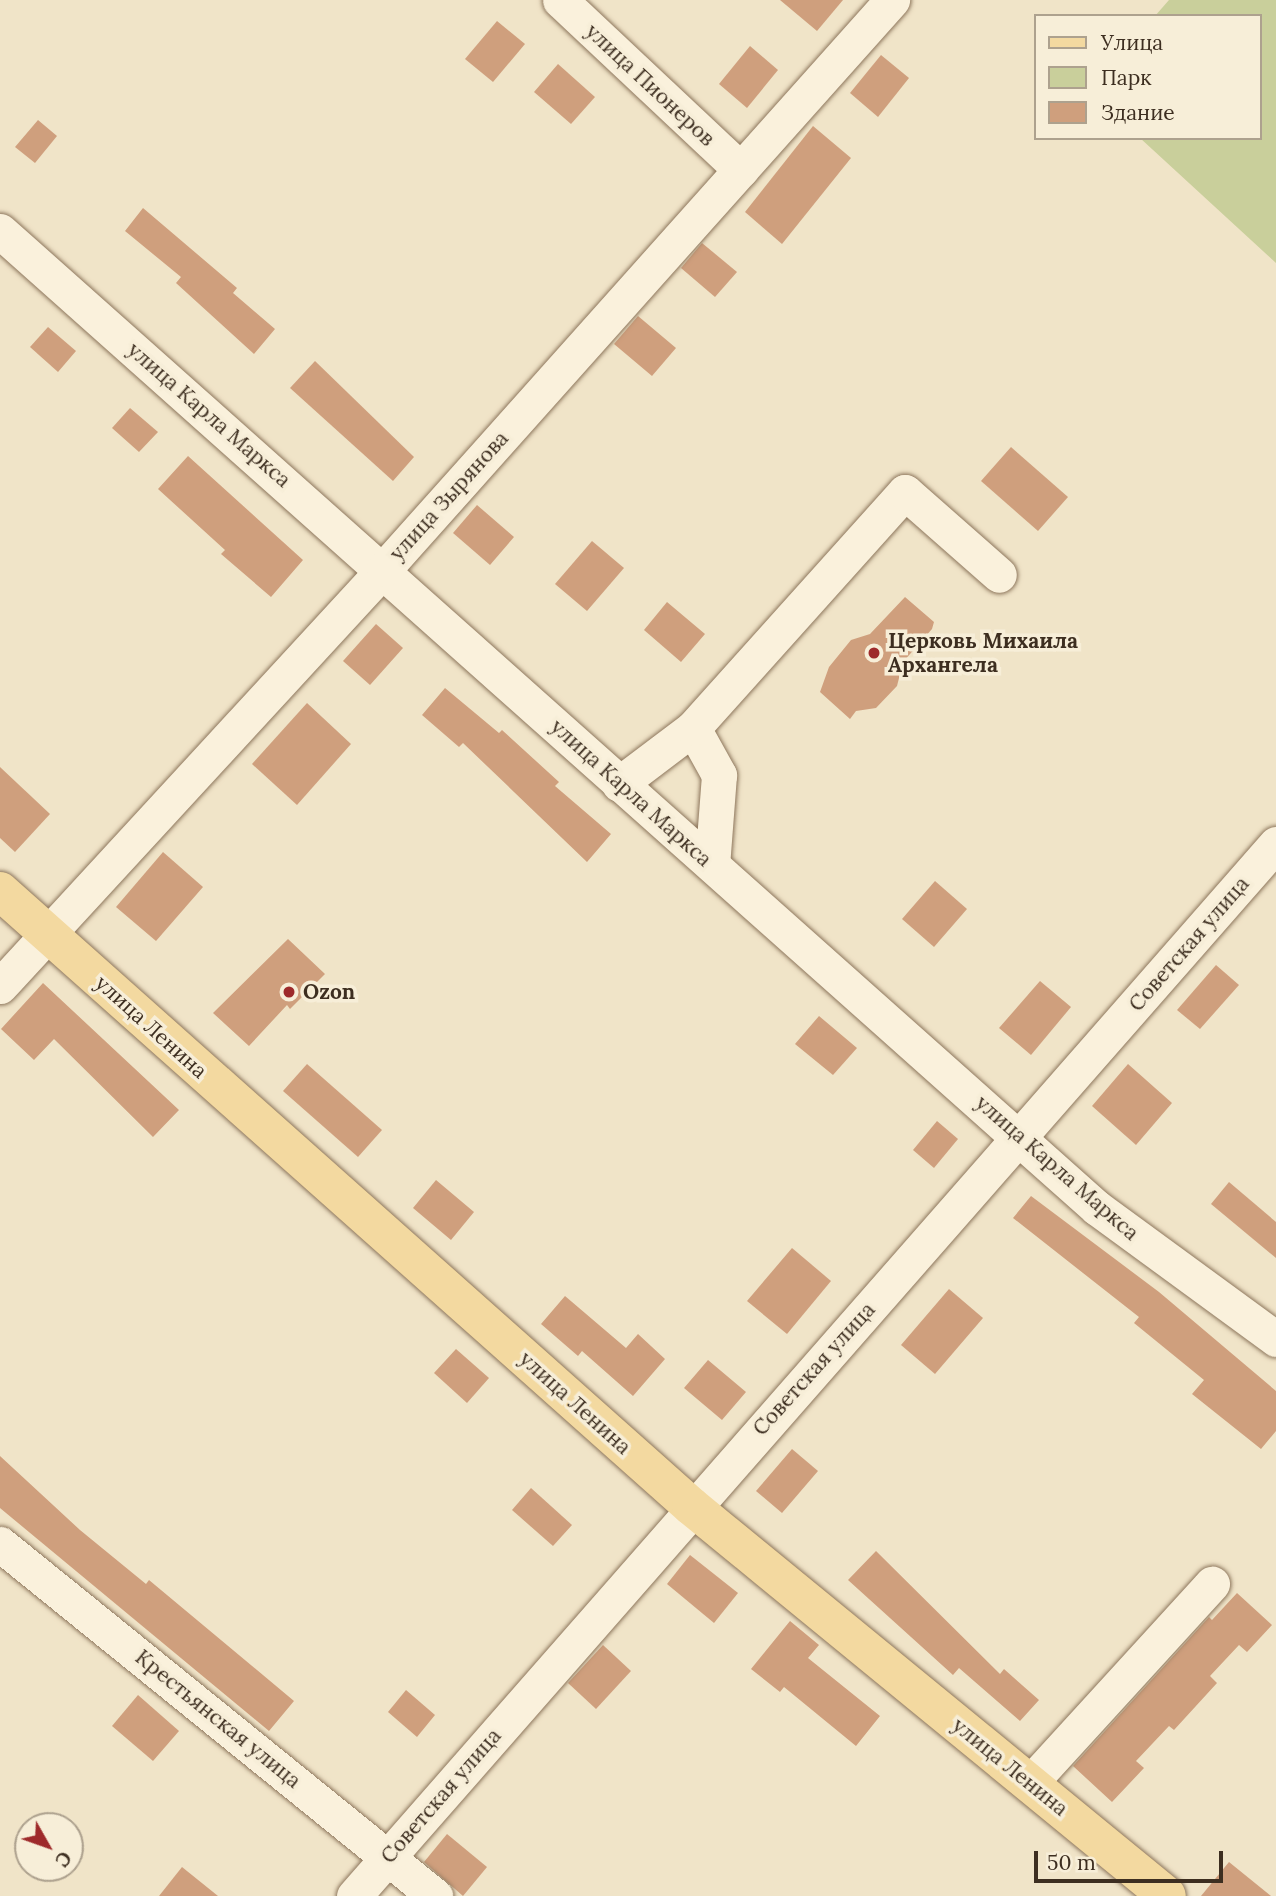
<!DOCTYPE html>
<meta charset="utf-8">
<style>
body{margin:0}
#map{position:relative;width:1276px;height:1896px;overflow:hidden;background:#f0e4c8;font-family:Lora,serif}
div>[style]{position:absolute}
.green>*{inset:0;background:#c9cf9b}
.building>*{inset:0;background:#cf9f7d}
.roads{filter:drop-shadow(0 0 2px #8d765c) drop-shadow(0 0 2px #8d765c)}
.minor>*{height:35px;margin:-17.5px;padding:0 17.5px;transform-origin:17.5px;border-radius:17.5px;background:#faf1dc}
.major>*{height:38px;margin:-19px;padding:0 19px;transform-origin:19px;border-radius:19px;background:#f3d9a0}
.dots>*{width:19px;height:19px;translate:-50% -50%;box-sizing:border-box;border:4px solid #f7eed8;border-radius:50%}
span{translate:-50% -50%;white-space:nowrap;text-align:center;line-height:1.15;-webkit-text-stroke:7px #f7eed8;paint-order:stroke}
.street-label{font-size:21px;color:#3d2e20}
.poi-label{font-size:21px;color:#3d2e20;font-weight:700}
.left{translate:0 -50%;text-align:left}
.legend{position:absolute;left:1034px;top:14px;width:228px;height:126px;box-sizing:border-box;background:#f7eed8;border:2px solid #ada18e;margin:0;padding:9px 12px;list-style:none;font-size:21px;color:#3d2e20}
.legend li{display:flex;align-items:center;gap:14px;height:35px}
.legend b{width:35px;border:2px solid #ada18e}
.north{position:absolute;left:14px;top:1812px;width:70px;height:70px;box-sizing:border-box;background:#f7eed8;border:2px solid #ada18e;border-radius:50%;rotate:130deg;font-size:19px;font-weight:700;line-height:28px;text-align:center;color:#3d2e20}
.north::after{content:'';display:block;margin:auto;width:24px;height:32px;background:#9e2a2b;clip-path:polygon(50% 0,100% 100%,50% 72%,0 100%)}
.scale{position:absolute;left:1034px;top:1851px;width:189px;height:32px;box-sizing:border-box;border:4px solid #3d2e20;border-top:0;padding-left:9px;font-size:21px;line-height:24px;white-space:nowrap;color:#3d2e20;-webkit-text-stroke:5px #f7eed8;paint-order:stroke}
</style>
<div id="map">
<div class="green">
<div style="clip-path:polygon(1169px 0,1276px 0,1276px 263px,1140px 138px,1260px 138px,1260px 16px,1155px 16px)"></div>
</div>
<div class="building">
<div style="clip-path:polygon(780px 0,843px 0,817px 31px)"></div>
<div style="clip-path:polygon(497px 21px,525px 44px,493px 82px,465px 59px)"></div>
<div style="clip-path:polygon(750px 46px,778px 70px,747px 108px,719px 84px)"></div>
<div style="clip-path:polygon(881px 55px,909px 78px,878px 117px,850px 93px)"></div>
<div style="clip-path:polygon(558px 64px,595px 97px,571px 124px,534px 92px)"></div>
<div style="clip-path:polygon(38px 120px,57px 136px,35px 163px,15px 147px)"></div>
<div style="clip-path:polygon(813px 126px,851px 158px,782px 244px,745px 212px)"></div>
<div style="clip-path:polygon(143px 208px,237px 288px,233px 293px,275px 329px,254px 354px,176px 283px,181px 277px,125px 231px)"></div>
<div style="clip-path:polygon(702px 243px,737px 272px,715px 297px,681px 268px)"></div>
<div style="clip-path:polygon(638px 316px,676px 348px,652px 376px,614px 344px)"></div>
<div style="clip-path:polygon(48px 327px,76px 351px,58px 372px,30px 347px)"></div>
<div style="clip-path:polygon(315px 361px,414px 457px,393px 481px,290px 388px)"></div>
<div style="clip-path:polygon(130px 408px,158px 432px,139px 452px,112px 428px)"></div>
<div style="clip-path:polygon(1011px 447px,1068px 497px,1038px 531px,981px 481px)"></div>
<div style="clip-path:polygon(188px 456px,303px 560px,271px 597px,221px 554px,225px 550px,158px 489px)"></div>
<div style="clip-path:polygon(477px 505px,514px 537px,490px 565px,453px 533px)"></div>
<div style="clip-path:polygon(592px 541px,624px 568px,587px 611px,555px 584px)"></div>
<div style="clip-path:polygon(905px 597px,934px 622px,932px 629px,903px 662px,897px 686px,876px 708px,856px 711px,850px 719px,820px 692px,829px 667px,851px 640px,870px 634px)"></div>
<div style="clip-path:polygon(667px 602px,705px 634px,681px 662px,644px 630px)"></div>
<div style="clip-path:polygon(376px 624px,403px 648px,370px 685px,343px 661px)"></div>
<div style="clip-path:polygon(445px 688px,499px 733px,502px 730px,559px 782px,555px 786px,611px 834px,587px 862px,463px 743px,459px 747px,422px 715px)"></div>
<div style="clip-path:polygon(307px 703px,351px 744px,297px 805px,252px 764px)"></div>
<div style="clip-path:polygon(0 767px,50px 814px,15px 852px,0 838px)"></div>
<div style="clip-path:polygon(163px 852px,203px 887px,156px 941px,116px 907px)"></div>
<div style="clip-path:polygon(935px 881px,967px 909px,934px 947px,902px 919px)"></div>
<div style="clip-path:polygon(288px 939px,325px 974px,290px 1009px,287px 1005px,249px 1046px,213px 1013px)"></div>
<div style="clip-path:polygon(1216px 965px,1239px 985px,1200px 1029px,1177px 1010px)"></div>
<div style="clip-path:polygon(1040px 981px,1071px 1007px,1031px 1055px,999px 1028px)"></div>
<div style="clip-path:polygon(43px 983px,179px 1110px,153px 1137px,54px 1039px,34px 1060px,1px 1029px)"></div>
<div style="clip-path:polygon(819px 1016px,857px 1048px,833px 1075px,795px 1044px)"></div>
<div style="clip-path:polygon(307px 1064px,382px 1130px,358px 1157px,283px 1091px)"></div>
<div style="clip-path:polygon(1128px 1064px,1172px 1103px,1136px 1145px,1092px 1106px)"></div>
<div style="clip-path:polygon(937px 1121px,958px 1139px,934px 1168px,913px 1150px)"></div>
<div style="clip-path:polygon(436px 1180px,474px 1212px,451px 1240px,413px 1208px)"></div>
<div style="clip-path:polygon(1229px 1182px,1276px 1222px,1276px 1258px,1211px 1204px)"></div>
<div style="clip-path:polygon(1031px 1196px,1159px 1292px,1276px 1391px,1276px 1431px,1261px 1449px,1192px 1394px,1204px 1380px,1134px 1323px,1139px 1317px,1013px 1218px)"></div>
<div style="clip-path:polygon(792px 1248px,831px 1281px,787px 1334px,747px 1301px)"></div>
<div style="clip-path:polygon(949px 1289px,983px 1318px,935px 1374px,901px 1345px)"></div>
<div style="clip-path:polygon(565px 1296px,626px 1348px,638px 1334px,665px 1359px,633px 1396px,582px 1351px,578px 1356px,541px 1324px)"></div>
<div style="clip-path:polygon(456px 1349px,489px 1378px,467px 1403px,434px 1373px)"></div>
<div style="clip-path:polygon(708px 1360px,746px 1392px,722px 1420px,684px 1388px)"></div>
<div style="clip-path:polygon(792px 1449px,818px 1471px,782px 1513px,756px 1491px)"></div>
<div style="clip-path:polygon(0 1456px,80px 1530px,146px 1584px,149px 1580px,294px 1701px,269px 1731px,0 1508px)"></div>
<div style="clip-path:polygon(531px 1488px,572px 1525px,553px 1546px,512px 1510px)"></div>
<div style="clip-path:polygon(876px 1551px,1000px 1674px,1004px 1669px,1039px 1700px,1020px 1721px,959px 1668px,953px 1675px,848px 1580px)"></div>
<div style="clip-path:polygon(690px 1555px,738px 1593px,714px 1623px,667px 1584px)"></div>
<div style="clip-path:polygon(1237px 1593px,1272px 1625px,1247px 1652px,1239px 1645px,1210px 1676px,1217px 1683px,1174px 1730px,1169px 1726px,1136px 1761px,1144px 1768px,1112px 1802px,1073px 1766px,1209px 1617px,1212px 1620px)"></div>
<div style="clip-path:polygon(790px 1621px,819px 1645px,808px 1658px,880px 1716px,856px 1746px,784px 1687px,780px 1692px,751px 1669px)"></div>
<div style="clip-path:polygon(603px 1645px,631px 1671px,596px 1709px,568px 1683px)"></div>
<div style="clip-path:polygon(406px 1690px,435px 1715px,417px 1737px,388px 1712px)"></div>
<div style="clip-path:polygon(138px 1695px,179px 1731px,153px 1761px,112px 1726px)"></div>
<div style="clip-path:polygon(447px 1834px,487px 1867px,463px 1896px,424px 1862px)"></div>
<div style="clip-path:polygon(1229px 1862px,1271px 1896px,1201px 1896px)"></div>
<div style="clip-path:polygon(182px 1867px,218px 1896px,159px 1896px)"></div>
</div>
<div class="roads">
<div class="minor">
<div style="left:560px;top:0;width:248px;rotate:43.2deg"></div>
<div style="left:0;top:231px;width:1469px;rotate:41.69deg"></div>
<div style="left:1097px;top:1208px;width:222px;rotate:36.2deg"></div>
<div style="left:693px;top:728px;width:54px;rotate:61deg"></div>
<div style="left:719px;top:775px;width:90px;rotate:94.4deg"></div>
<div style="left:619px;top:784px;width:93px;rotate:-37.1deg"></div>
<div style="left:693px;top:728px;width:317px;rotate:-48.1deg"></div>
<div style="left:905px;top:492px;width:125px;rotate:41.4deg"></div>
<div style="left:0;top:986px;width:567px;rotate:-47.36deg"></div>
<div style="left:384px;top:569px;width:763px;rotate:-48.24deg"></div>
<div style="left:0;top:1544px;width:560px;rotate:38.98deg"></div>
<div style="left:1030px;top:1783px;width:270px;rotate:-47.6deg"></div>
<div style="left:354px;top:1896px;width:1399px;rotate:-48.77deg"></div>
</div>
<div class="major">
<div style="left:0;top:891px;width:925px;rotate:41.67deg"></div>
<div style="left:691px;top:1506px;width:615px;rotate:39.33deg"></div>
</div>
</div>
<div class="dots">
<div style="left:874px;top:653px;background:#9e2a2b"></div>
<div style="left:289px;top:992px;background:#9e2a2b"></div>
</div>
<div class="street-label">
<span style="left:650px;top:85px;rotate:43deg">улица Пионеров</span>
<span style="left:209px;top:415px;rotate:41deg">улица Карла Маркса</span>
<span style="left:449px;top:496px;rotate:-48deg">улица Зырянова</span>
<span style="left:631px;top:793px;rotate:42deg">улица Карла Маркса</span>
<span style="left:1189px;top:944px;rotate:-49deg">Советская улица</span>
<span style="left:151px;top:1027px;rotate:42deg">улица Ленина</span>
<span style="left:1057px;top:1168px;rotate:41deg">улица Карла Маркса</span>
<span style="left:814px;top:1369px;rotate:-48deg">Советская улица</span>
<span style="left:575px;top:1403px;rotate:42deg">улица Ленина</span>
<span style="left:218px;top:1719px;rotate:39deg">Крестьянская улица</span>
<span style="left:1010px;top:1767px;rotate:39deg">улица Ленина</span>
<span style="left:441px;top:1796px;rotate:-49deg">Советская улица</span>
</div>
<div class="poi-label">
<span class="left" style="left:888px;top:653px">Церковь Михаила<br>Архангела</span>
<span class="left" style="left:303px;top:992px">Ozon</span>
</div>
<ul class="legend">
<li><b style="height:9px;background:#f3d9a0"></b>Улица</li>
<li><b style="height:19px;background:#c9cf9b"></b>Парк</li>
<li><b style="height:19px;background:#cf9f7d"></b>Здание</li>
</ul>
<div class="north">С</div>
<div class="scale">50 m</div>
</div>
